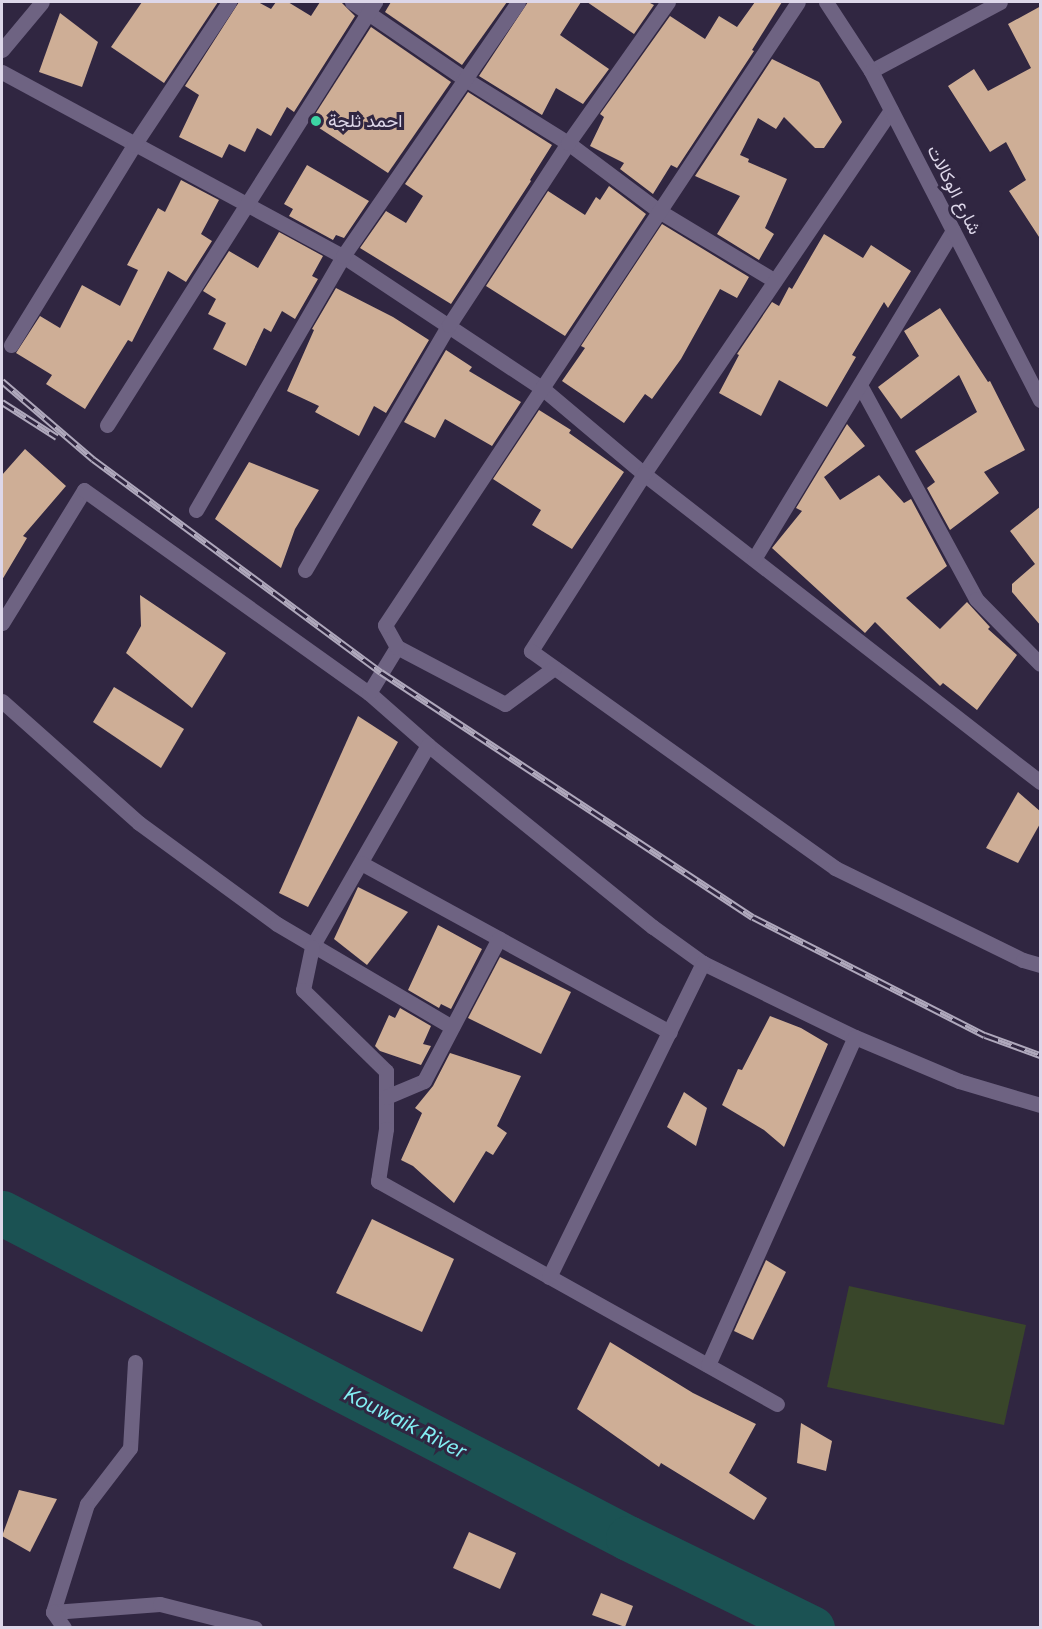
<!DOCTYPE html>
<meta charset="utf-8">
<style>
body{margin:0}
#map{position:relative;width:1042px;height:1629px;overflow:hidden;background:#302641;font-family:Inter,Vazirmatn,sans-serif}
div>[style]{position:absolute}
.green>*{inset:0;background:#39462a}
.river>*{height:45px;margin:-22.5px;padding:0 22.5px;transform-origin:22.5px;border-radius:22.5px;background:#1b5253}
.building>*{inset:0;background:#ceae96}
.minor>*{height:15px;margin:-7.5px;padding:0 7.5px;transform-origin:7.5px;border-radius:7.5px;background:#6e6382}
.tertiary>*{height:15px;margin:-7.5px;padding:0 7.5px;transform-origin:7.5px;border-radius:7.5px;background:#6e6382}
.rail>*{height:7px;margin-top:-3.5px;transform-origin:0;background:repeating-linear-gradient(90deg,#302641 0 14px,#afa8bc 0 28px);box-sizing:border-box;border-block:2px solid #afa8bc}
.dots>*{width:16px;height:16px;translate:-50% -50%;box-sizing:border-box;border:3px solid #302641;border-radius:50%}
span{translate:-50% -50%;white-space:nowrap;text-align:center;line-height:1.15;-webkit-text-stroke:6px #302641;paint-order:stroke}
.poi-label{font-size:18px;color:#ddd7e9}
.left{translate:0 -50%;text-align:left}
.street-label{font-size:18px;color:#ddd7e9}
.water-label{font-size:20px;color:#83eff3;font-style:italic}
.frame{position:absolute;inset:0;border:3px solid #ddd7e9;pointer-events:none}
</style>
<div id="map">
<div class="green">
<div style="clip-path:polygon(849px 1286px,1026px 1325px,1004px 1425px,827px 1387px)"></div>
</div>
<div class="river">
<div style="left:2px;top:1213px;width:705px;rotate:27.44deg"></div>
<div style="left:628px;top:1538px;width:205px;rotate:26.1deg"></div>
</div>
<div class="building">
<div style="clip-path:polygon(142px 2px,218px 2px,164px 83px,111px 47px)"></div>
<div style="clip-path:polygon(239px 2px,258px 2px,271px 9px,276px 2px,288px 2px,311px 16px,320px 2px,341px 2px,355px 16px,294px 112px,287px 107px,271px 136px,257px 128px,245px 152px,229px 144px,222px 158px,179px 137px,199px 95px,185px 86px)"></div>
<div style="clip-path:polygon(391px 2px,507px 2px,462px 65px,385px 12px)"></div>
<div style="clip-path:polygon(528px 2px,581px 2px,560px 35px,609px 69px,583px 104px,556px 88px,542px 115px,479px 76px)"></div>
<div style="clip-path:polygon(587px 2px,648px 2px,654px 5px,634px 34px)"></div>
<div style="clip-path:polygon(755px 2px,782px 2px,752px 50px,754px 51px,677px 168px,671px 165px,653px 194px,620px 169px,624px 163px,590px 146px,604px 117px,600px 114px,670px 16px,705px 39px,719px 16px,737px 27px)"></div>
<div style="clip-path:polygon(1041px 6px,1041px 240px,1009px 191px,1026px 180px,1006px 142px,990px 152px,948px 86px,974px 69px,988px 91px,1031px 68px,1008px 24px)"></div>
<div style="clip-path:polygon(60px 13px,98px 42px,82px 87px,39px 72px)"></div>
<div style="clip-path:polygon(371px 27px,451px 82px,388px 173px,310px 122px)"></div>
<div style="clip-path:polygon(772px 59px,819px 82px,842px 122px,824px 148px,815px 148px,784px 117px,776px 129px,758px 118px,740px 155px,749px 159px,748px 162px,787px 179px,765px 228px,774px 234px,759px 260px,717px 234px,740px 196px,695px 176px)"></div>
<div style="clip-path:polygon(468px 92px,552px 145px,530px 180px,531px 181px,451px 304px,360px 248px,386px 211px,406px 223px,423px 196px,405px 184px)"></div>
<div style="clip-path:polygon(307px 165px,369px 201px,344px 238px,336px 235px,333px 240px,289px 216px,293px 209px,284px 204px)"></div>
<div style="clip-path:polygon(181px 180px,219px 200px,201px 234px,212px 241px,186px 282px,168px 271px,132px 342px,128px 340px,85px 409px,46px 384px,52px 375px,16px 353px,40px 316px,60px 328px,82px 285px,120px 306px,138px 270px,127px 265px,158px 208px,165px 212px)"></div>
<div style="clip-path:polygon(609px 186px,646px 214px,565px 336px,486px 286px,548px 191px,585px 215px,596px 197px,600px 200px)"></div>
<div style="clip-path:polygon(662px 224px,749px 277px,737px 298px,720px 289px,681px 359px,652px 399px,645px 394px,624px 423px,562px 381px,585px 348px,581px 346px)"></div>
<div style="clip-path:polygon(279px 232px,323px 256px,312px 276px,318px 279px,295px 319px,282px 311px,271px 332px,264px 328px,246px 366px,213px 349px,226px 323px,208px 314px,216px 299px,203px 291px,229px 251px,258px 268px)"></div>
<div style="clip-path:polygon(824px 234px,863px 258px,871px 245px,911px 271px,888px 308px,884px 302px,852px 355px,856px 357px,827px 407px,779px 380px,761px 416px,719px 393px,739px 355px,737px 354px,772px 302px,779px 306px,789px 287px,792px 289px)"></div>
<div style="clip-path:polygon(336px 288px,393px 317px,429px 340px,386px 413px,374px 406px,359px 436px,315px 412px,319px 406px,287px 391px,314px 330px,312px 329px)"></div>
<div style="clip-path:polygon(940px 308px,988px 382px,990px 381px,1025px 450px,984px 472px,999px 493px,950px 530px,927px 488px,935px 482px,915px 451px,977px 412px,959px 375px,901px 419px,878px 387px,919px 356px,904px 331px)"></div>
<div style="clip-path:polygon(446px 350px,472px 367px,469px 371px,521px 402px,492px 446px,445px 419px,435px 438px,404px 422px)"></div>
<div style="clip-path:polygon(539px 410px,571px 430px,569px 433px,624px 472px,572px 549px,532px 525px,541px 510px,493px 479px)"></div>
<div style="clip-path:polygon(847px 424px,865px 446px,824px 477px,840px 500px,879px 475px,904px 503px,911px 499px,947px 566px,906px 598px,940px 629px,967px 602px,990px 627px,988px 629px,1017px 655px,977px 710px,943px 683px,940px 686px,875px 622px,865px 633px,772px 548px,802px 511px,796px 508px)"></div>
<div style="clip-path:polygon(25px 449px,66px 486px,23px 536px,27px 538px,2px 580px,2px 475px)"></div>
<div style="clip-path:polygon(249px 462px,319px 490px,295px 529px,281px 568px,215px 519px)"></div>
<div style="clip-path:polygon(1041px 506px,1041px 626px,1012px 592px,1012px 584px,1035px 564px,1010px 531px)"></div>
<div style="clip-path:polygon(140px 595px,226px 653px,192px 708px,126px 653px,141px 626px)"></div>
<div style="clip-path:polygon(114px 687px,184px 729px,161px 768px,93px 722px)"></div>
<div style="clip-path:polygon(358px 716px,398px 742px,308px 907px,279px 893px)"></div>
<div style="clip-path:polygon(1018px 792px,1041px 812px,1041px 822px,1018px 863px,986px 848px)"></div>
<div style="clip-path:polygon(358px 887px,408px 912px,367px 965px,334px 939px)"></div>
<div style="clip-path:polygon(438px 925px,482px 949px,451px 1009px,441px 1004px,439px 1008px,408px 990px)"></div>
<div style="clip-path:polygon(500px 957px,571px 992px,541px 1054px,468px 1018px)"></div>
<div style="clip-path:polygon(400px 1008px,431px 1026px,423px 1044px,431px 1046px,421px 1065px,380px 1051px,375px 1046px,389px 1015px,395px 1018px)"></div>
<div style="clip-path:polygon(770px 1016px,801px 1028px,828px 1044px,784px 1147px,764px 1130px,722px 1105px,738px 1069px,742px 1070px)"></div>
<div style="clip-path:polygon(450px 1053px,521px 1076px,497px 1126px,507px 1133px,493px 1155px,486px 1151px,454px 1203px,413px 1166px,401px 1160px,422px 1113px,415px 1108px,433px 1086px)"></div>
<div style="clip-path:polygon(684px 1092px,707px 1108px,696px 1146px,667px 1127px)"></div>
<div style="clip-path:polygon(372px 1219px,454px 1259px,422px 1332px,336px 1293px)"></div>
<div style="clip-path:polygon(766px 1260px,786px 1272px,753px 1340px,734px 1331px)"></div>
<div style="clip-path:polygon(610px 1342px,693px 1393px,756px 1424px,729px 1473px,767px 1498px,754px 1520px,661px 1463px,659px 1467px,577px 1409px)"></div>
<div style="clip-path:polygon(801px 1423px,832px 1441px,826px 1471px,797px 1463px)"></div>
<div style="clip-path:polygon(19px 1490px,57px 1499px,30px 1552px,2px 1536px)"></div>
<div style="clip-path:polygon(469px 1532px,516px 1553px,500px 1589px,453px 1568px)"></div>
<div style="clip-path:polygon(601px 1593px,633px 1606px,625px 1627px,592px 1615px)"></div>
</div>
<div class="minor">
<div style="left:352px;top:2px;width:137px;rotate:34.3deg"></div>
<div style="left:465px;top:79px;width:121px;rotate:31.9deg"></div>
<div style="left:568px;top:143px;width:114px;rotate:36.8deg"></div>
<div style="left:659px;top:211px;width:135px;rotate:31.1deg"></div>
<div style="left:2px;top:50px;width:62px;rotate:-50.2deg"></div>
<div style="left:871px;top:71px;width:146px;rotate:-28.1deg"></div>
<div style="left:2px;top:72px;width:387px;rotate:28.4deg"></div>
<div style="left:343px;top:256px;width:239px;rotate:33.6deg"></div>
<div style="left:542px;top:388px;width:133px;rotate:40.1deg"></div>
<div style="left:644px;top:474px;width:502px;rotate:37.87deg"></div>
<div style="left:891px;top:110px;width:440px;rotate:124.2deg"></div>
<div style="left:644px;top:474px;width:210px;rotate:122.6deg"></div>
<div style="left:531px;top:651px;width:374px;rotate:35.5deg"></div>
<div style="left:835px;top:868px;width:209px;rotate:26.1deg"></div>
<div style="left:1023px;top:960px;width:18px;rotate:16deg"></div>
<div style="left:11px;top:345px;width:235px;rotate:-58.4deg"></div>
<div style="left:134px;top:145px;width:172px;rotate:-56.4deg"></div>
<div style="left:860px;top:385px;width:243px;rotate:61.5deg"></div>
<div style="left:976px;top:599px;width:91px;rotate:45.4deg"></div>
<div style="left:107px;top:425px;width:501px;rotate:-57.64deg"></div>
<div style="left:196px;top:510px;width:293px;rotate:-59.9deg"></div>
<div style="left:343px;top:256px;width:308px;rotate:-55.4deg"></div>
<div style="left:754px;top:559px;width:384px;rotate:-58.8deg"></div>
<div style="left:305px;top:570px;width:284px;rotate:-59.6deg"></div>
<div style="left:449px;top:325px;width:217px;rotate:-56.8deg"></div>
<div style="left:568px;top:143px;width:173px;rotate:-54.7deg"></div>
<div style="left:2px;top:623px;width:156px;rotate:-58.3deg"></div>
<div style="left:84px;top:490px;width:350px;rotate:35.5deg"></div>
<div style="left:369px;top:693px;width:79px;rotate:41.4deg"></div>
<div style="left:428px;top:745px;width:289px;rotate:39deg"></div>
<div style="left:653px;top:927px;width:62px;rotate:35.8deg"></div>
<div style="left:703px;top:963px;width:169px;rotate:26deg"></div>
<div style="left:855px;top:1037px;width:113px;rotate:22.9deg"></div>
<div style="left:959px;top:1081px;width:84px;rotate:16.5deg"></div>
<div style="left:397px;top:647px;width:122px;rotate:27.8deg"></div>
<div style="left:505px;top:704px;width:61px;rotate:-36.3deg"></div>
<div style="left:369px;top:693px;width:54px;rotate:-58.7deg"></div>
<div style="left:397px;top:647px;width:25px;rotate:-119deg"></div>
<div style="left:385px;top:625px;width:747px;rotate:-56.46deg"></div>
<div style="left:2px;top:701px;width:183px;rotate:41.7deg"></div>
<div style="left:139px;top:823px;width:171px;rotate:36.2deg"></div>
<div style="left:277px;top:924px;width:203px;rotate:30.5deg"></div>
<div style="left:428px;top:745px;width:233px;rotate:119.9deg"></div>
<div style="left:312px;top:947px;width:44px;rotate:101.8deg"></div>
<div style="left:303px;top:990px;width:116px;rotate:44.3deg"></div>
<div style="left:386px;top:1071px;width:58px;rotate:90deg"></div>
<div style="left:386px;top:1129px;width:53px;rotate:98.7deg"></div>
<div style="left:378px;top:1181px;width:457px;rotate:29.2deg"></div>
<div style="left:361px;top:863px;width:352px;rotate:28.7deg"></div>
<div style="left:386px;top:1097px;width:41px;rotate:-22.8deg"></div>
<div style="left:424px;top:1081px;width:161px;rotate:-62.3deg"></div>
<div style="left:549px;top:1277px;width:350px;rotate:-63.9deg"></div>
<div style="left:135px;top:1362px;width:86px;rotate:93.3deg"></div>
<div style="left:130px;top:1448px;width:71px;rotate:127.5deg"></div>
<div style="left:87px;top:1504px;width:113px;rotate:107.5deg"></div>
<div style="left:53px;top:1612px;width:107px;rotate:-4.3deg"></div>
<div style="left:160px;top:1604px;width:98px;rotate:14.2deg"></div>
<div style="left:708px;top:1365px;width:359px;rotate:-65.9deg"></div>
<div style="left:53px;top:1612px;width:19px;rotate:55deg"></div>
</div>
<div class="tertiary">
<div style="left:826px;top:2px;width:82px;rotate:56.9deg"></div>
<div style="left:871px;top:71px;width:370px;rotate:62.8deg"></div>
</div>
<div class="rail">
<div style="left:2px;top:381px;width:120px;rotate:40.6deg"></div>
<div style="left:93px;top:459px;width:358px;rotate:36.5deg"></div>
<div style="left:381px;top:672px;width:445px;rotate:33.4deg"></div>
<div style="left:753px;top:917px;width:260px;rotate:27deg"></div>
<div style="left:985px;top:1035px;width:59px;rotate:20deg"></div>
<div style="left:2px;top:402px;width:65px;rotate:32.5deg"></div>
</div>
<div class="dots">
<div style="left:316px;top:121px;background:#3cd4a4"></div>
</div>
<div class="poi-label">
<span class="left" style="left:328px;top:121px">احمد ثلجة</span>
</div>
<div class="street-label">
<span style="left:954px;top:190px;rotate:63deg">شارع الوكالات</span>
</div>
<div class="water-label">
<span style="left:405px;top:1423px;rotate:27deg">Kouwaik River</span>
</div>
<div class="frame"></div>
</div>
